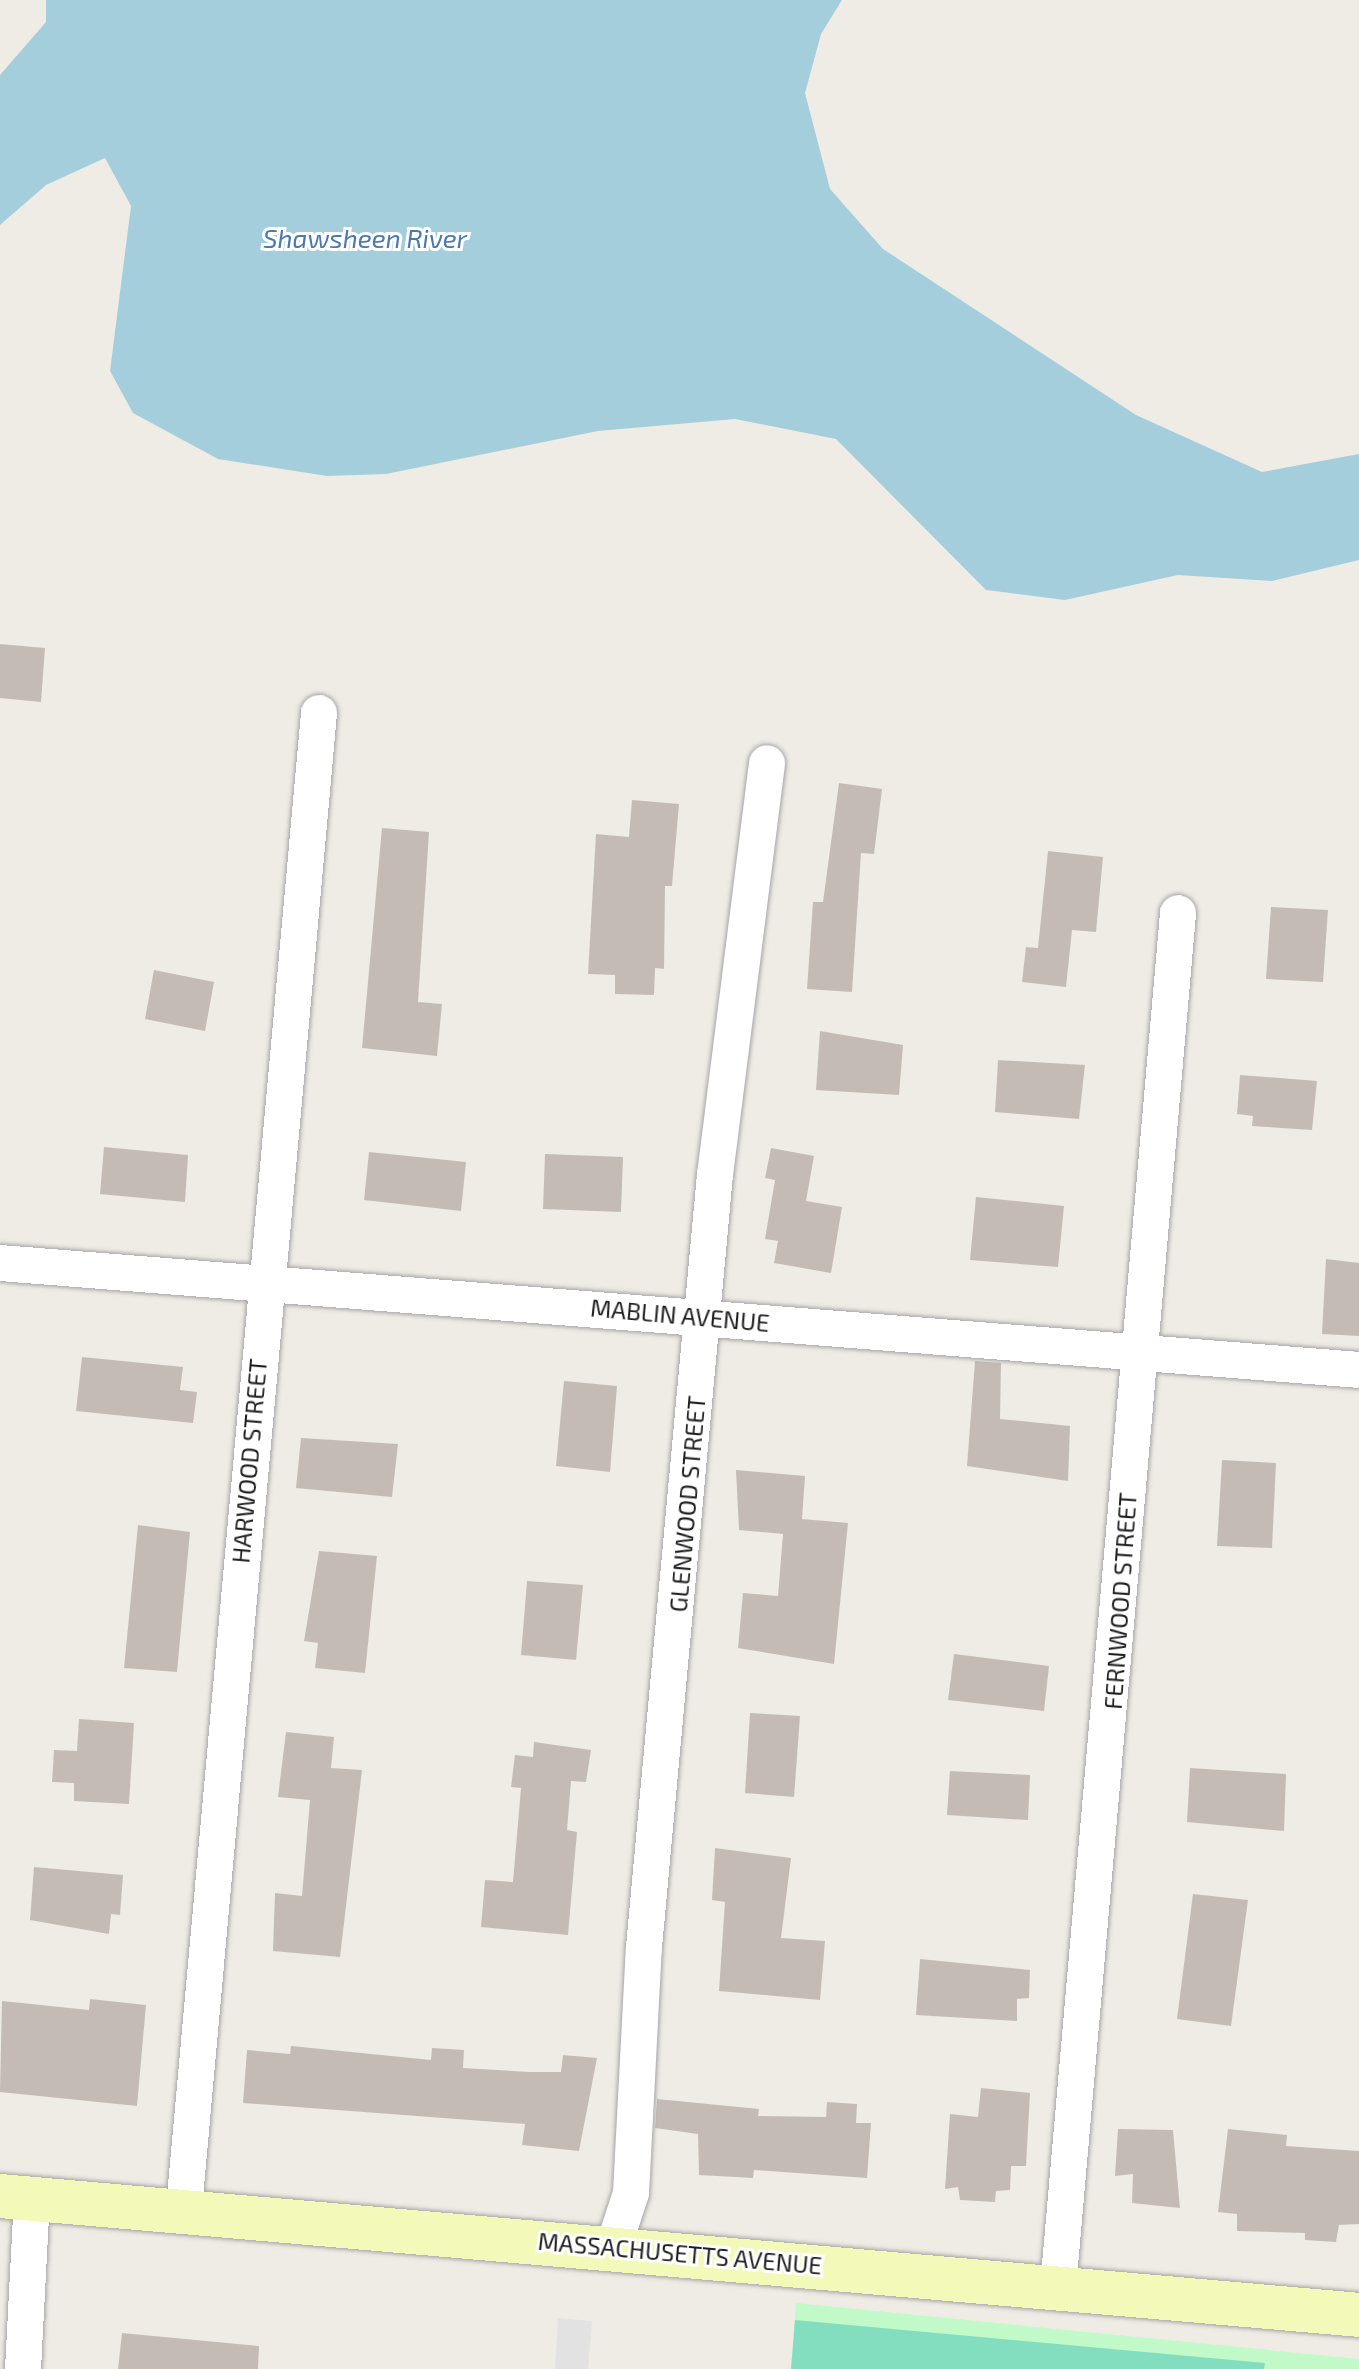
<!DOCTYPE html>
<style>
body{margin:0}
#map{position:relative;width:1359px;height:2369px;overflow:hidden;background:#efece5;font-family:"Exo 2",sans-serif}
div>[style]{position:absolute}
.park>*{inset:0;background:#c2f9c9}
.pitch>*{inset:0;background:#82debf}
.parking>*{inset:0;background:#e2e2e2}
.water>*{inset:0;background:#a5cedd}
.building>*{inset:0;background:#c4bcb4}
.roads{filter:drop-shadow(0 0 2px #a5a5a5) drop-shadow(0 0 2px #a5a5a5)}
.street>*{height:36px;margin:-18px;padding:0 18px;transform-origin:18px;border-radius:18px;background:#fff}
.secondary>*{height:44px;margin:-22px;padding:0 22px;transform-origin:22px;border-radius:22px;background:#f3f9b9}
span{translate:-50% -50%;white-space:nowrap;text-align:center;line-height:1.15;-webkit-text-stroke:6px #fff;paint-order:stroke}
.street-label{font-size:24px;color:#1e1e1e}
.water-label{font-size:26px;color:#4b78ae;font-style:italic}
</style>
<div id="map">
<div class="park">
<div style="clip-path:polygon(796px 2303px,1359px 2359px,1359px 2369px,791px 2369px)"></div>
</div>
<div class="pitch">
<div style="clip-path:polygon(795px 2320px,1265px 2363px,1264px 2369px,791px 2369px)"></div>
</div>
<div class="parking">
<div style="clip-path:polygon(558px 2318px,592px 2321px,588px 2369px,555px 2369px)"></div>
</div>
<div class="water">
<div style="clip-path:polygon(46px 0,842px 0,821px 34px,805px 93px,830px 189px,883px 249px,1136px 415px,1262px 472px,1359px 454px,1359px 560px,1272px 581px,1178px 575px,1065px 600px,986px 590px,836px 439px,735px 419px,598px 431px,386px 474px,327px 476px,218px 459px,133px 413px,110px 371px,131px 206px,105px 158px,46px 185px,0 225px,0 75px,46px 22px)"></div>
</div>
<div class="building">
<div style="clip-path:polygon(0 644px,45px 648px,41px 702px,0 698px)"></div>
<div style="clip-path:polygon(839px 783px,882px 789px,874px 854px,861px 853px,852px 992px,807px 989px,813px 902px,823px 902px)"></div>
<div style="clip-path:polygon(632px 800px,679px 804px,672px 886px,665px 886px,664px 969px,655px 968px,654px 995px,615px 994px,615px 975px,588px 974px,596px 834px,629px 837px)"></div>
<div style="clip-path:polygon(382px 828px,429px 832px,418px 1002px,442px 1004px,437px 1056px,362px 1048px)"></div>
<div style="clip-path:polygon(1048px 851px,1103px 857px,1096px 932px,1072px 930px,1066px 987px,1022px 982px,1026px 947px,1038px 948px)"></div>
<div style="clip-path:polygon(1271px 907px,1328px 910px,1323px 982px,1266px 979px)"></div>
<div style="clip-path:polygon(154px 970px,214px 982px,205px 1031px,145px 1019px)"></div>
<div style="clip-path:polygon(820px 1031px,903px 1045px,899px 1095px,816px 1090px)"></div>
<div style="clip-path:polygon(998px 1060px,1085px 1065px,1079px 1119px,995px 1112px)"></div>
<div style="clip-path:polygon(1240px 1075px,1317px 1081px,1312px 1130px,1252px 1126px,1253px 1116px,1237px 1114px)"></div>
<div style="clip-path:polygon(104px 1147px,188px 1155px,185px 1202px,100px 1194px)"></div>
<div style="clip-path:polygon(771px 1148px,814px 1156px,806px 1201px,842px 1207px,831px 1273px,774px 1263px,778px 1241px,765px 1239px,775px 1180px,765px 1178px)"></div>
<div style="clip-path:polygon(369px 1152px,466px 1162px,461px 1211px,364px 1200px)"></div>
<div style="clip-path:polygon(545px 1154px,623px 1157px,621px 1212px,543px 1209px)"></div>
<div style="clip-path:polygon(976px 1197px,1064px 1206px,1058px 1267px,970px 1260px)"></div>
<div style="clip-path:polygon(1326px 1259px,1359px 1263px,1359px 1336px,1322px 1334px)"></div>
<div style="clip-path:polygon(82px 1357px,183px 1367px,180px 1390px,197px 1392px,193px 1423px,76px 1411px)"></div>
<div style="clip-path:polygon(975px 1361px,1001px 1363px,1000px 1419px,1070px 1426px,1068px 1481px,967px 1466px)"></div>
<div style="clip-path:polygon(564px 1381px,617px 1386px,610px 1472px,556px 1466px)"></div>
<div style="clip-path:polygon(301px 1438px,398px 1444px,392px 1497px,296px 1488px)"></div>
<div style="clip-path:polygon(1222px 1460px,1276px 1463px,1272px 1548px,1217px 1546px)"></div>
<div style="clip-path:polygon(736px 1470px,805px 1476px,802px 1519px,848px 1523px,834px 1664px,738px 1648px,743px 1593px,778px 1596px,783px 1534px,739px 1530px)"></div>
<div style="clip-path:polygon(138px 1525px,190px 1532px,177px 1672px,124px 1668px)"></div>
<div style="clip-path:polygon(319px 1551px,377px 1556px,365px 1673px,315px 1668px,318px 1643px,304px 1641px)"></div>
<div style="clip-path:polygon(527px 1581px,583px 1585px,576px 1660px,521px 1655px)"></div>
<div style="clip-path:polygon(954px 1654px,1049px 1666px,1044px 1711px,948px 1700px)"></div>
<div style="clip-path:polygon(750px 1713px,800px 1716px,794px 1797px,745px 1793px)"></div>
<div style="clip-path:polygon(79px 1719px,134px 1723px,129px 1804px,74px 1801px,74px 1783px,52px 1782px,54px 1750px,77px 1751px)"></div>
<div style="clip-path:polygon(286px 1732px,334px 1737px,331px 1768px,362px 1770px,340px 1957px,273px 1951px,275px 1893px,302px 1896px,310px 1800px,278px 1797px)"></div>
<div style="clip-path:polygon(534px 1742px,591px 1750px,586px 1782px,571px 1781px,567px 1830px,577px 1832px,568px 1935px,481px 1927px,485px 1880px,513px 1882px,521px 1788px,511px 1787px,515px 1755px,533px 1757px)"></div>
<div style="clip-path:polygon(1190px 1768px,1286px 1774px,1284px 1831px,1187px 1822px)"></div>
<div style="clip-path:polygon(950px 1771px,1030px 1775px,1028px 1820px,947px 1815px)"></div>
<div style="clip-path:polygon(715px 1848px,791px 1858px,781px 1938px,825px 1941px,820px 2000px,719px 1991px,725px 1902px,712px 1900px)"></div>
<div style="clip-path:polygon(34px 1867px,123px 1875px,120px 1915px,111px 1914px,109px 1934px,30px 1920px)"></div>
<div style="clip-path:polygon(1193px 1894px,1248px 1900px,1231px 2026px,1177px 2019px)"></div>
<div style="clip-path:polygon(920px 1959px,1030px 1970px,1029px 1998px,1017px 1999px,1017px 2021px,916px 2015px)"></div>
<div style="clip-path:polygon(90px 1999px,146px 2005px,137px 2106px,0 2092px,2px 2001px,89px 2010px)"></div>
<div style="clip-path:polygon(291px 2046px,431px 2060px,432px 2048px,464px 2050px,463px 2068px,530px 2072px,561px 2072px,563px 2055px,597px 2058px,579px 2151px,522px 2145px,525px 2124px,243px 2103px,247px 2050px,290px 2054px)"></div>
<div style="clip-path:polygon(981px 2088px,1030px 2093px,1026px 2166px,1011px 2166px,1010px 2190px,996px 2191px,995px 2202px,960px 2200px,958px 2187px,945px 2189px,950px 2114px,978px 2117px)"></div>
<div style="clip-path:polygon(657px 2099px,759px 2109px,758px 2116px,826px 2117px,827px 2102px,857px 2104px,856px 2123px,871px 2123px,867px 2178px,754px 2170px,753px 2178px,699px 2175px,698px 2134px,655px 2128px)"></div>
<div style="clip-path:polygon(1118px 2129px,1173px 2130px,1180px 2208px,1132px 2203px,1133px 2174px,1115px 2176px)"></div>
<div style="clip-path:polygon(1228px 2129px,1287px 2135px,1286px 2146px,1359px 2151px,1359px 2224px,1339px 2225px,1336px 2242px,1305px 2240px,1305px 2233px,1237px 2231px,1237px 2214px,1218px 2212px)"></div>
<div style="clip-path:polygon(122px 2333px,259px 2346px,258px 2369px,118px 2369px)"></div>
</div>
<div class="roads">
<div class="street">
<div style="left:0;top:1263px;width:1363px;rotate:4.5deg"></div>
<div style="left:184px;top:2208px;width:1501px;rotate:-84.84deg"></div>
<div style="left:614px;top:2245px;width:55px;rotate:-71.9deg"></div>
<div style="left:631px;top:2193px;width:246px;rotate:-87deg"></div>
<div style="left:644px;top:1947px;width:775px;rotate:-84.75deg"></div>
<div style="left:715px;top:1175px;width:415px;rotate:-82.8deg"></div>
<div style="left:1058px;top:2288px;width:1380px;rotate:-85.01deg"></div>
<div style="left:23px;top:2369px;width:170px;rotate:-87deg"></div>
</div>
<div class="secondary">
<div style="left:0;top:2196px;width:1364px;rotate:5deg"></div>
</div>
</div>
<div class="street-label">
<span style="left:680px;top:1315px;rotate:5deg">MABLIN AVENUE</span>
<span style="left:249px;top:1461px;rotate:-85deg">HARWOOD STREET</span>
<span style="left:687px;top:1504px;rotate:-85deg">GLENWOOD STREET</span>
<span style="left:1120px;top:1601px;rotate:-86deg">FERNWOOD STREET</span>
<span style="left:680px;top:2253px;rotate:5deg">MASSACHUSETTS AVENUE</span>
</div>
<div class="water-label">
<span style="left:365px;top:238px">Shawsheen River</span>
</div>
</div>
